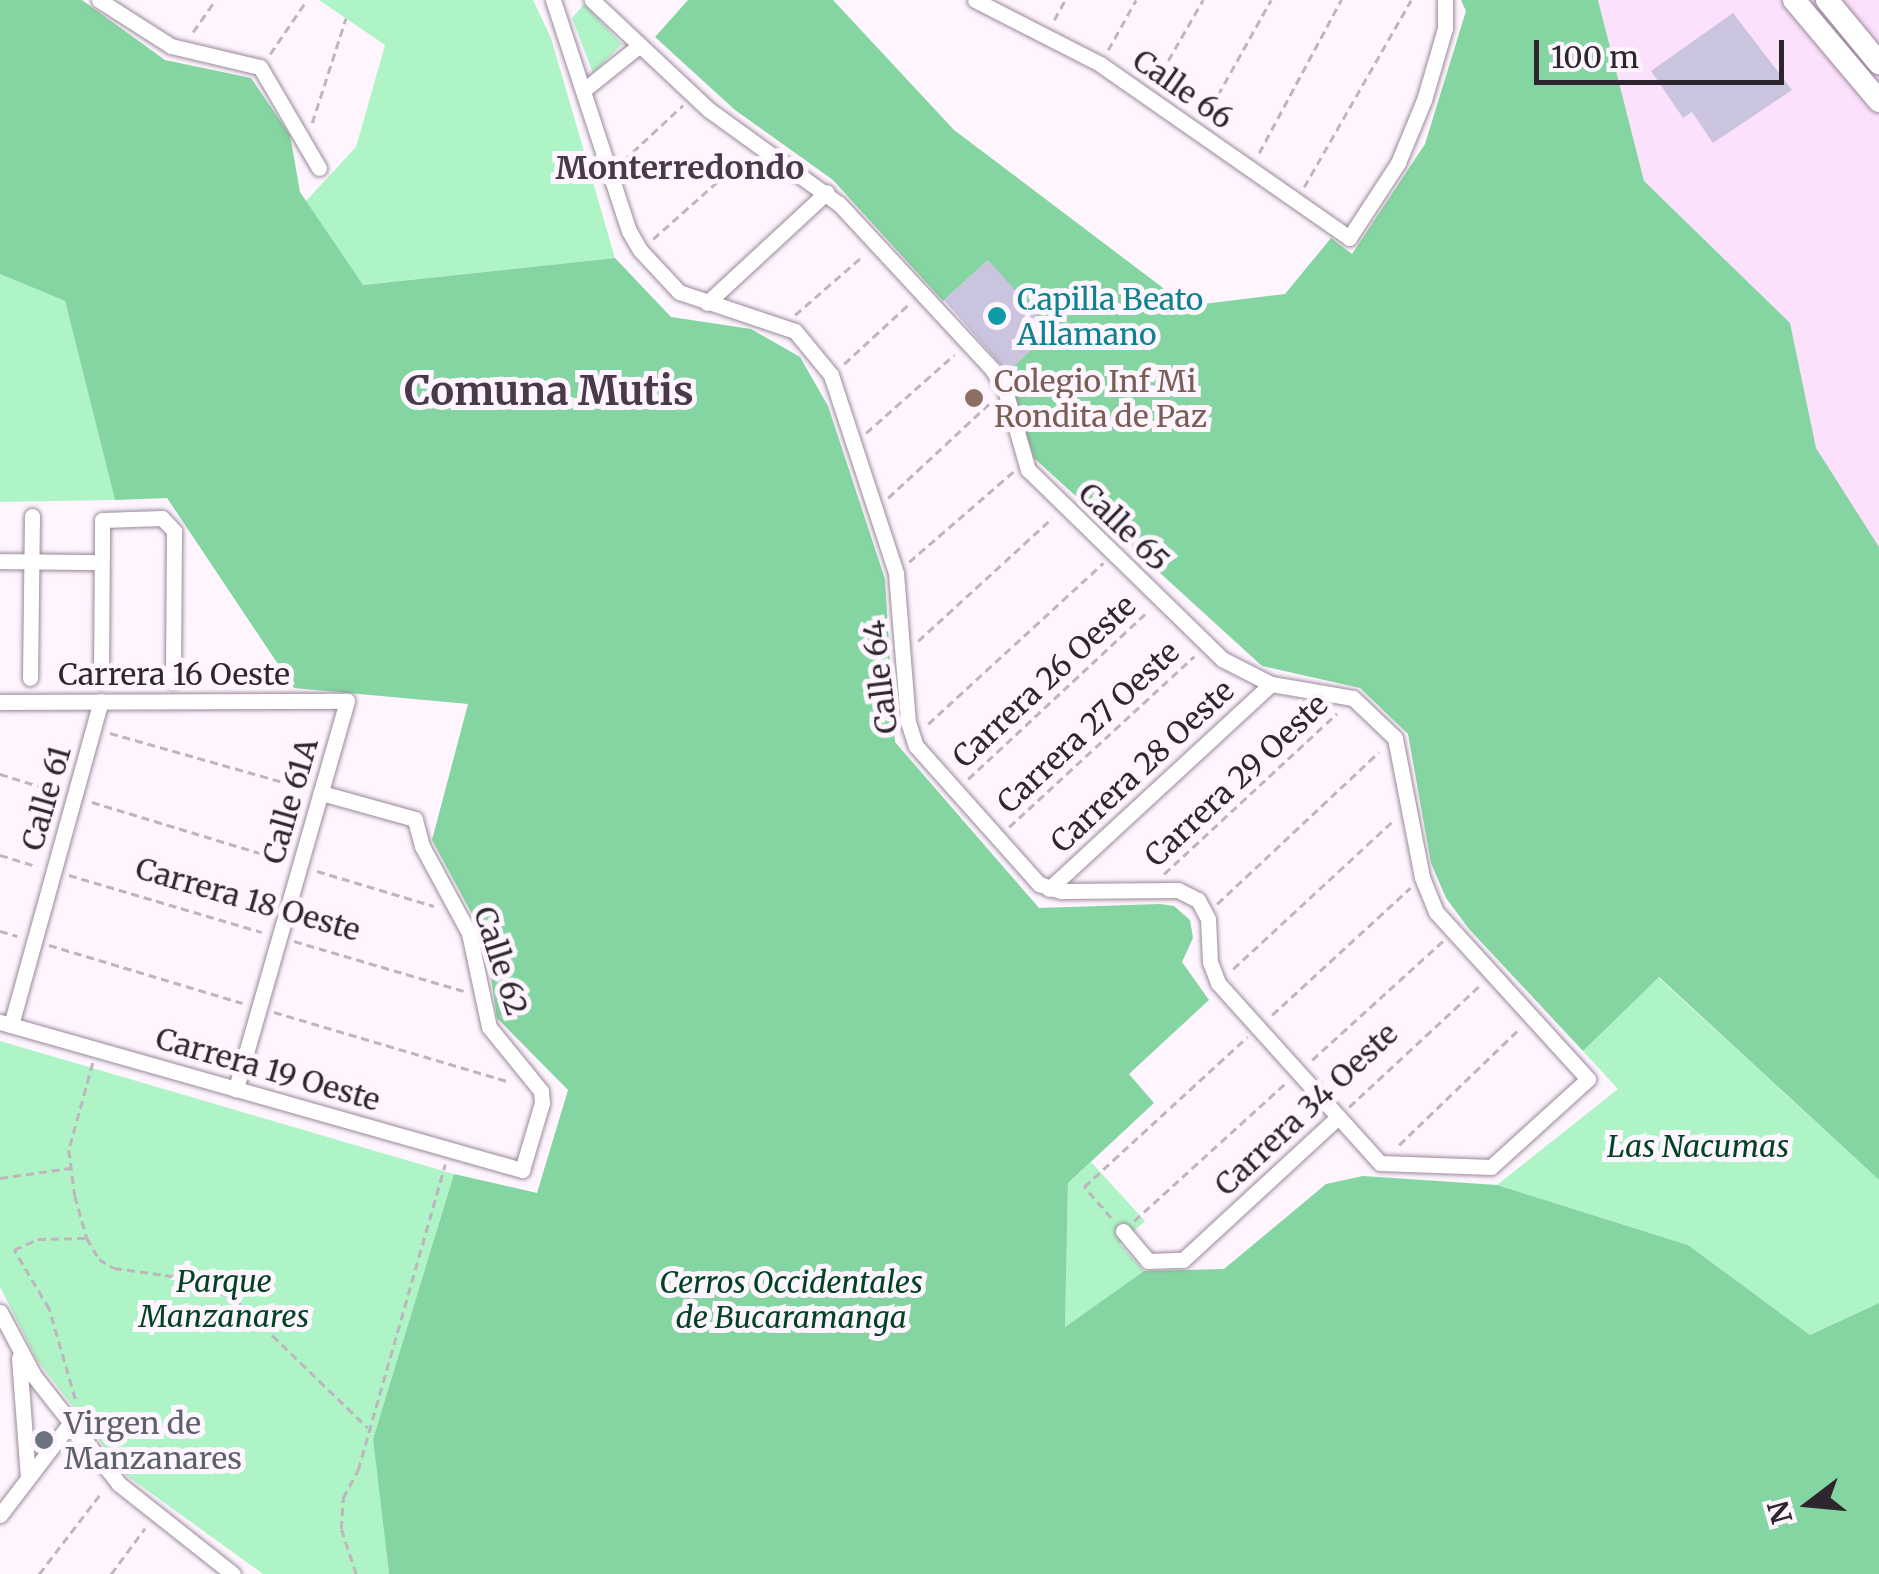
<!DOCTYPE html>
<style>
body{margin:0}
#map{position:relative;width:1879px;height:1574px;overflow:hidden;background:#fef5fe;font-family:Merriweather,serif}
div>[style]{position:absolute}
.built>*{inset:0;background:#fce1fd}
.green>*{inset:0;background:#aff4c7}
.forest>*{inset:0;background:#84d5a1}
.building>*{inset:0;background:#cac4de}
.path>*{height:2.5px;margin-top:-1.25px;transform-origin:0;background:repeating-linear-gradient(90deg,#beb5be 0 8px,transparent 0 13px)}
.roads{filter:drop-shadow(0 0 2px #9b889b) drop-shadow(0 0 2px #9b889b)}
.minor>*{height:15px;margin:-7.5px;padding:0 7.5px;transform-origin:7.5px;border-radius:7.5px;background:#fff}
.highway>*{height:22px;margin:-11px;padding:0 11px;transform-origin:11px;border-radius:11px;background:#fff}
.dots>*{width:28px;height:28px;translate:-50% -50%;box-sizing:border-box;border:5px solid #fef5fe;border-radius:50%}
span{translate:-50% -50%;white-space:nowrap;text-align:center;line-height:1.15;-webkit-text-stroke:10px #fef5fe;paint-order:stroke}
.street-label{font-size:30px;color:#2d262e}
.culture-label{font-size:30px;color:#0d838f}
.left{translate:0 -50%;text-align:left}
.education-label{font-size:30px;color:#785e54}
.park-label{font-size:30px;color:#004323;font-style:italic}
.worship-label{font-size:30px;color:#5b616d}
.neighbourhood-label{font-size:32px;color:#4a394b;font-weight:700}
.district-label{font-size:40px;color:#4a394b;font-weight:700}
.north{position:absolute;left:1759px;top:1454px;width:100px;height:100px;-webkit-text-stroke:8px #fef5fe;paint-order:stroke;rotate:254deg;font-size:28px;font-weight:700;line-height:40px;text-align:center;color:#2d262e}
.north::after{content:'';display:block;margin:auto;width:35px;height:45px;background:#2d262e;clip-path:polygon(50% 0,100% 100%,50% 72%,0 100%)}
.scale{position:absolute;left:1534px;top:40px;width:250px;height:45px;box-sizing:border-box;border:5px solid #2d262e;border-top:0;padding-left:12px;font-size:30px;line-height:35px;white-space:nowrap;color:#2d262e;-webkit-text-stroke:8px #fef5fe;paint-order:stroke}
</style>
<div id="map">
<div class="built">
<div style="clip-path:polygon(1598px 0,1879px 0,1879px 549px,1816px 448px,1790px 323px,1644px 181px)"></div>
</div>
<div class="green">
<div style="clip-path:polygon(319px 0,533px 0,551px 38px,615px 258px,362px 285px,306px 201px,356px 147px,385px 45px)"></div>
<div style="clip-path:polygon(584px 4px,622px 44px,593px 73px,572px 18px)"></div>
<div style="clip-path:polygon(0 274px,65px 301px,115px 500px,0 502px)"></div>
<div style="clip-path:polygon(1658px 977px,1879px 1180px,1879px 1303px,1810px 1335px,1688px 1245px,1497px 1185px,1618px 1089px,1583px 1051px)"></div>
<div style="clip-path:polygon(0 1041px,454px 1174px,373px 1439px,389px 1574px,263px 1574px,126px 1475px,37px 1360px,0 1287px)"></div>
<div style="clip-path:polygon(1091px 1162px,1145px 1221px,1120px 1244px,1144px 1271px,1065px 1327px,1068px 1183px)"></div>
</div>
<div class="forest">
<div style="clip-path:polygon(0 0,82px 0,165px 60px,251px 78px,290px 135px,300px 192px,363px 285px,615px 258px,671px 317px,751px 329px,800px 357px,828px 406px,885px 579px,895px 742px,1039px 908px,1160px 904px,1174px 906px,1190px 920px,1193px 938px,1182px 962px,1209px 1000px,1129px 1074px,1154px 1103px,1068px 1183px,1065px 1327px,1144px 1271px,1224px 1269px,1326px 1184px,1363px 1176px,1497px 1185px,1688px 1245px,1810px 1335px,1879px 1303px,1879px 1574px,389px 1574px,373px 1439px,454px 1174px,537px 1193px,568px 1090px,497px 1018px,485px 938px,432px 840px,468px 704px,294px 688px,167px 498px,115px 500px,65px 301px,0 274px)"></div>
<div style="clip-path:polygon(688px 0,833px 0,954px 130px,1187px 306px,1285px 294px,1331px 238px,1352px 254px,1425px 144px,1466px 11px,1461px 0,1598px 0,1644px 181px,1790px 323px,1816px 448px,1879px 547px,1879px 1180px,1659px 977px,1583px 1051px,1469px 929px,1446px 898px,1431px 863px,1408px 734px,1360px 688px,1262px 666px,1034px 458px,1006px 373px,1051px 331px,987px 261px,943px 301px,833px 180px,735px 110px,655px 37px)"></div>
</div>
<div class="building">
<div style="clip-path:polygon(1733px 13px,1792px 90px,1713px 143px,1692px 112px,1683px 118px,1651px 71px)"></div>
<div style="clip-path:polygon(988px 260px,1052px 331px,1007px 372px,944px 300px)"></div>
</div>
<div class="path">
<div style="left:1054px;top:20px;width:23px;rotate:-61deg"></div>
<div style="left:193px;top:32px;width:39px;rotate:-55deg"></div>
<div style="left:1108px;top:50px;width:57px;rotate:-60.8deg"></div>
<div style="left:270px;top:54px;width:65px;rotate:-55.6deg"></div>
<div style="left:1155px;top:83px;width:96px;rotate:-60deg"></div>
<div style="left:1205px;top:118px;width:135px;rotate:-60.8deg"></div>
<div style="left:312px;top:123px;width:110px;rotate:-72.1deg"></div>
<div style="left:1259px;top:153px;width:174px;rotate:-61.8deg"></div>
<div style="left:623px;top:161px;width:82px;rotate:-43deg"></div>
<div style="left:1304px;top:187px;width:215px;rotate:-60.2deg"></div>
<div style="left:653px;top:239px;width:122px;rotate:-41.7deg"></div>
<div style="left:795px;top:315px;width:91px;rotate:-41deg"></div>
<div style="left:844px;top:364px;width:87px;rotate:-42.7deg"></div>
<div style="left:866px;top:433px;width:118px;rotate:-41.6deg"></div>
<div style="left:888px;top:498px;width:142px;rotate:-43deg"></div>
<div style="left:909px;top:562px;width:138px;rotate:-40.9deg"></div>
<div style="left:918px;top:641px;width:182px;rotate:-42.5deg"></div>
<div style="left:928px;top:724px;width:238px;rotate:-42.6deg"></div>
<div style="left:110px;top:733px;width:202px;rotate:15.8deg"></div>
<div style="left:0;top:774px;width:64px;rotate:17.3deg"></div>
<div style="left:968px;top:779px;width:246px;rotate:-43deg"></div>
<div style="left:92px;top:802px;width:203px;rotate:16.9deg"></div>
<div style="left:1009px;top:827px;width:252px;rotate:-42.7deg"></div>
<div style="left:0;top:855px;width:39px;rotate:17deg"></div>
<div style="left:317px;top:871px;width:122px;rotate:16.7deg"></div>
<div style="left:1164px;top:874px;width:236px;rotate:-42.9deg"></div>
<div style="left:69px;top:875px;width:201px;rotate:16.5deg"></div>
<div style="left:1217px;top:904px;width:222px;rotate:-43.2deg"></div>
<div style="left:0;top:931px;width:18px;rotate:16deg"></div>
<div style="left:294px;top:941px;width:177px;rotate:16.4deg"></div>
<div style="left:49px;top:945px;width:202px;rotate:16.7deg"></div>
<div style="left:1233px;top:969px;width:217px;rotate:-42.8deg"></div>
<div style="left:274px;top:1012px;width:247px;rotate:16.5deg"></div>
<div style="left:1272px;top:1015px;width:188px;rotate:-42.6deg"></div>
<div style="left:1312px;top:1060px;width:177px;rotate:-42.3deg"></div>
<div style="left:93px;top:1063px;width:90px;rotate:105.4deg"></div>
<div style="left:69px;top:1150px;width:46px;rotate:82.6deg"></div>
<div style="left:75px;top:1196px;width:44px;rotate:74.1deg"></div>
<div style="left:87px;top:1238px;width:24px;rotate:60deg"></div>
<div style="left:99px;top:1259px;width:17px;rotate:31deg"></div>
<div style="left:114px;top:1268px;width:73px;rotate:7.9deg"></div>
<div style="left:186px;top:1278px;width:53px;rotate:23.2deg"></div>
<div style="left:235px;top:1299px;width:185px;rotate:44.1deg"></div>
<div style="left:1349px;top:1107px;width:178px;rotate:-42.9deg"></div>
<div style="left:1399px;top:1145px;width:167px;rotate:-44deg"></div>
<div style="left:0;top:1178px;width:71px;rotate:-8.1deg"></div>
<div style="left:1111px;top:1218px;width:41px;rotate:-131.1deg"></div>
<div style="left:1084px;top:1187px;width:222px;rotate:-42.6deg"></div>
<div style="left:1134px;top:1221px;width:207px;rotate:-42.3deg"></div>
<div style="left:75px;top:1399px;width:94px;rotate:-106.1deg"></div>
<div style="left:49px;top:1309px;width:69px;rotate:-120.7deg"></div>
<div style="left:14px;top:1250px;width:26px;rotate:-25deg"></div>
<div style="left:38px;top:1239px;width:48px;rotate:-1.2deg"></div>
<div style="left:39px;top:1574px;width:103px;rotate:-52.5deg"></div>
<div style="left:111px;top:1574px;width:57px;rotate:-53.5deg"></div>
<div style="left:356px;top:1574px;width:47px;rotate:-108.4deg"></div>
<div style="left:341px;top:1529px;width:31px;rotate:-86deg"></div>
<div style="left:343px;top:1498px;width:32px;rotate:-62deg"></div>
<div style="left:358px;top:1470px;width:318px;rotate:-74.1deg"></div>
</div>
<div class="roads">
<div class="minor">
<div style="left:99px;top:0;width:85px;rotate:32.6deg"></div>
<div style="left:171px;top:46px;width:91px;rotate:13.3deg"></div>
<div style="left:260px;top:67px;width:117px;rotate:59.7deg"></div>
<div style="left:553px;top:0;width:243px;rotate:71.8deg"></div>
<div style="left:629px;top:231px;width:22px;rotate:60deg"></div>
<div style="left:640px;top:250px;width:57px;rotate:47.1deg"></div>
<div style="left:679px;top:292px;width:122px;rotate:18.6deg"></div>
<div style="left:795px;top:331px;width:57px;rotate:50.7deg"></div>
<div style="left:831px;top:375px;width:208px;rotate:71.8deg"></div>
<div style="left:896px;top:573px;width:149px;rotate:85.4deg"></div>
<div style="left:908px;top:722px;width:25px;rotate:72deg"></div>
<div style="left:916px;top:746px;width:185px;rotate:48.3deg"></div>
<div style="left:1039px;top:884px;width:23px;rotate:18deg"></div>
<div style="left:1061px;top:891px;width:117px;rotate:-0.5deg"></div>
<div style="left:1178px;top:890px;width:22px;rotate:27deg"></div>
<div style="left:1198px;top:900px;width:21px;rotate:62deg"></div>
<div style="left:1208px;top:919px;width:43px;rotate:87.3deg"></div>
<div style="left:1210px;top:962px;width:22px;rotate:69deg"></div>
<div style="left:1218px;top:983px;width:242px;rotate:48deg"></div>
<div style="left:1380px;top:1163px;width:111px;rotate:2.1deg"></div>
<div style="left:1491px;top:1167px;width:131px;rotate:-42.2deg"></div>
<div style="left:1588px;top:1079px;width:226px;rotate:-132.3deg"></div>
<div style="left:1436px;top:912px;width:38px;rotate:-112deg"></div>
<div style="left:1422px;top:877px;width:142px;rotate:-101deg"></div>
<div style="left:1395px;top:738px;width:58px;rotate:-136.4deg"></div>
<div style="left:1353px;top:698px;width:83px;rotate:-170.3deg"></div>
<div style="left:1271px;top:684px;width:55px;rotate:-153deg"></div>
<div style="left:1222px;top:659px;width:271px;rotate:-135.7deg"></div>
<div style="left:1028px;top:470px;width:83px;rotate:-106deg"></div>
<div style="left:1005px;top:390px;width:25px;rotate:-122deg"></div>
<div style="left:992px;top:369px;width:225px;rotate:-132.8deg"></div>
<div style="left:839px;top:204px;width:160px;rotate:-144.1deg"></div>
<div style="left:709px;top:110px;width:161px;rotate:-136.8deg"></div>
<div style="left:975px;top:0;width:140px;rotate:27.1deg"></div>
<div style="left:1100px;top:64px;width:304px;rotate:34.9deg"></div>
<div style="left:1349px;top:238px;width:90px;rotate:-56.8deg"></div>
<div style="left:1398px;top:163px;width:68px;rotate:-67.6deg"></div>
<div style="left:1424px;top:100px;width:75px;rotate:-73.7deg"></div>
<div style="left:1445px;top:28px;width:28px;rotate:-90deg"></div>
<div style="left:585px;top:89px;width:70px;rotate:-38.7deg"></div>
<div style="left:707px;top:303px;width:163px;rotate:-42.8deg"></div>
<div style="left:0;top:561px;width:101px;rotate:0.6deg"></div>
<div style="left:30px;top:678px;width:162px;rotate:-89.3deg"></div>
<div style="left:101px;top:679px;width:159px;rotate:-89.6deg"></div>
<div style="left:102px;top:520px;width:60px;rotate:-1.9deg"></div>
<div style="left:162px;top:518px;width:18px;rotate:47deg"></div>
<div style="left:174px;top:531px;width:149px;rotate:90.4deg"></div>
<div style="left:0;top:702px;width:347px;rotate:-0.2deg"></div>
<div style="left:347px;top:701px;width:404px;rotate:106deg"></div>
<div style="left:1049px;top:889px;width:302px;rotate:-42.7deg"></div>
<div style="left:0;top:1022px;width:543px;rotate:15.83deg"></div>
<div style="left:522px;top:1170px;width:70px;rotate:-73.4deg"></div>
<div style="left:542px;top:1103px;width:12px;rotate:-95deg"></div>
<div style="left:541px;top:1091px;width:82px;rotate:-129.1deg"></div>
<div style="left:489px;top:1027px;width:96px;rotate:-102deg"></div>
<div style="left:469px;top:933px;width:99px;rotate:-118.4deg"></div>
<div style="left:422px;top:846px;width:28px;rotate:-105deg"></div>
<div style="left:415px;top:819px;width:98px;rotate:-164.5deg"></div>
<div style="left:11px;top:1025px;width:336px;rotate:-74.5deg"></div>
<div style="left:1123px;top:1231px;width:39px;rotate:50deg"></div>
<div style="left:1148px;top:1261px;width:35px;rotate:-2deg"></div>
<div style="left:1183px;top:1260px;width:211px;rotate:-42.7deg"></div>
<div style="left:0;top:1312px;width:72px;rotate:62deg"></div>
<div style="left:34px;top:1376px;width:137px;rotate:51.8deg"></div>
<div style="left:119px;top:1484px;width:145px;rotate:38.3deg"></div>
<div style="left:19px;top:1358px;width:120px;rotate:85.7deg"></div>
<div style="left:0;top:1515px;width:117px;rotate:-52.6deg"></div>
</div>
<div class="highway">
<div style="left:1794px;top:0;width:132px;rotate:49.9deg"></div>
<div style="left:1827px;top:0;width:82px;rotate:50.5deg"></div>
</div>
</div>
<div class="dots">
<div style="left:997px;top:316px;background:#0f9aa8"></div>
<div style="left:974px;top:398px;background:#8d6e63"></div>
<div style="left:44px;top:1440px;background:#6b7280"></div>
</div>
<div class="street-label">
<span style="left:1183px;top:89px;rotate:35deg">Calle 66</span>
<span style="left:1124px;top:527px;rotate:44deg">Calle 65</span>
<span style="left:174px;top:674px">Carrera 16 Oeste</span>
<span style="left:880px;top:677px;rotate:-97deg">Calle 64</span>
<span style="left:1044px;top:681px;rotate:-43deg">Carrera 26 Oeste</span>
<span style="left:1088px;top:727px;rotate:-43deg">Carrera 27 Oeste</span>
<span style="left:1142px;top:766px;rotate:-43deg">Carrera 28 Oeste</span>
<span style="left:1236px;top:780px;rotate:-43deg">Carrera 29 Oeste</span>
<span style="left:46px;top:798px;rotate:-74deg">Calle 61</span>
<span style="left:290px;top:801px;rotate:-74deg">Calle 61A</span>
<span style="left:248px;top:899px;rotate:16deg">Carrera 18 Oeste</span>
<span style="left:501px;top:961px;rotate:72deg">Calle 62</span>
<span style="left:268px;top:1069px;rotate:16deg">Carrera 19 Oeste</span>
<span style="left:1306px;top:1109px;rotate:-43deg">Carrera 34 Oeste</span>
</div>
<div class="culture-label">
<span class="left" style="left:1017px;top:316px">Capilla Beato<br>Allamano</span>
</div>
<div class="education-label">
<span class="left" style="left:994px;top:398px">Colegio Inf Mi<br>Rondita de Paz</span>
</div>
<div class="park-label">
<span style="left:1698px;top:1146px">Las Nacumas</span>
<span style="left:224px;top:1298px">Parque<br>Manzanares</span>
<span style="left:791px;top:1299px">Cerros Occidentales<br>de Bucaramanga</span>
</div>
<div class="worship-label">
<span class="left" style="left:64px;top:1440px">Virgen de<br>Manzanares</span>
</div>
<div class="neighbourhood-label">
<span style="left:680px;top:168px">Monterredondo</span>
</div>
<div class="district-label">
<span style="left:549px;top:391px">Comuna Mutis</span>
</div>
<div class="north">N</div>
<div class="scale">100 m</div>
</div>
